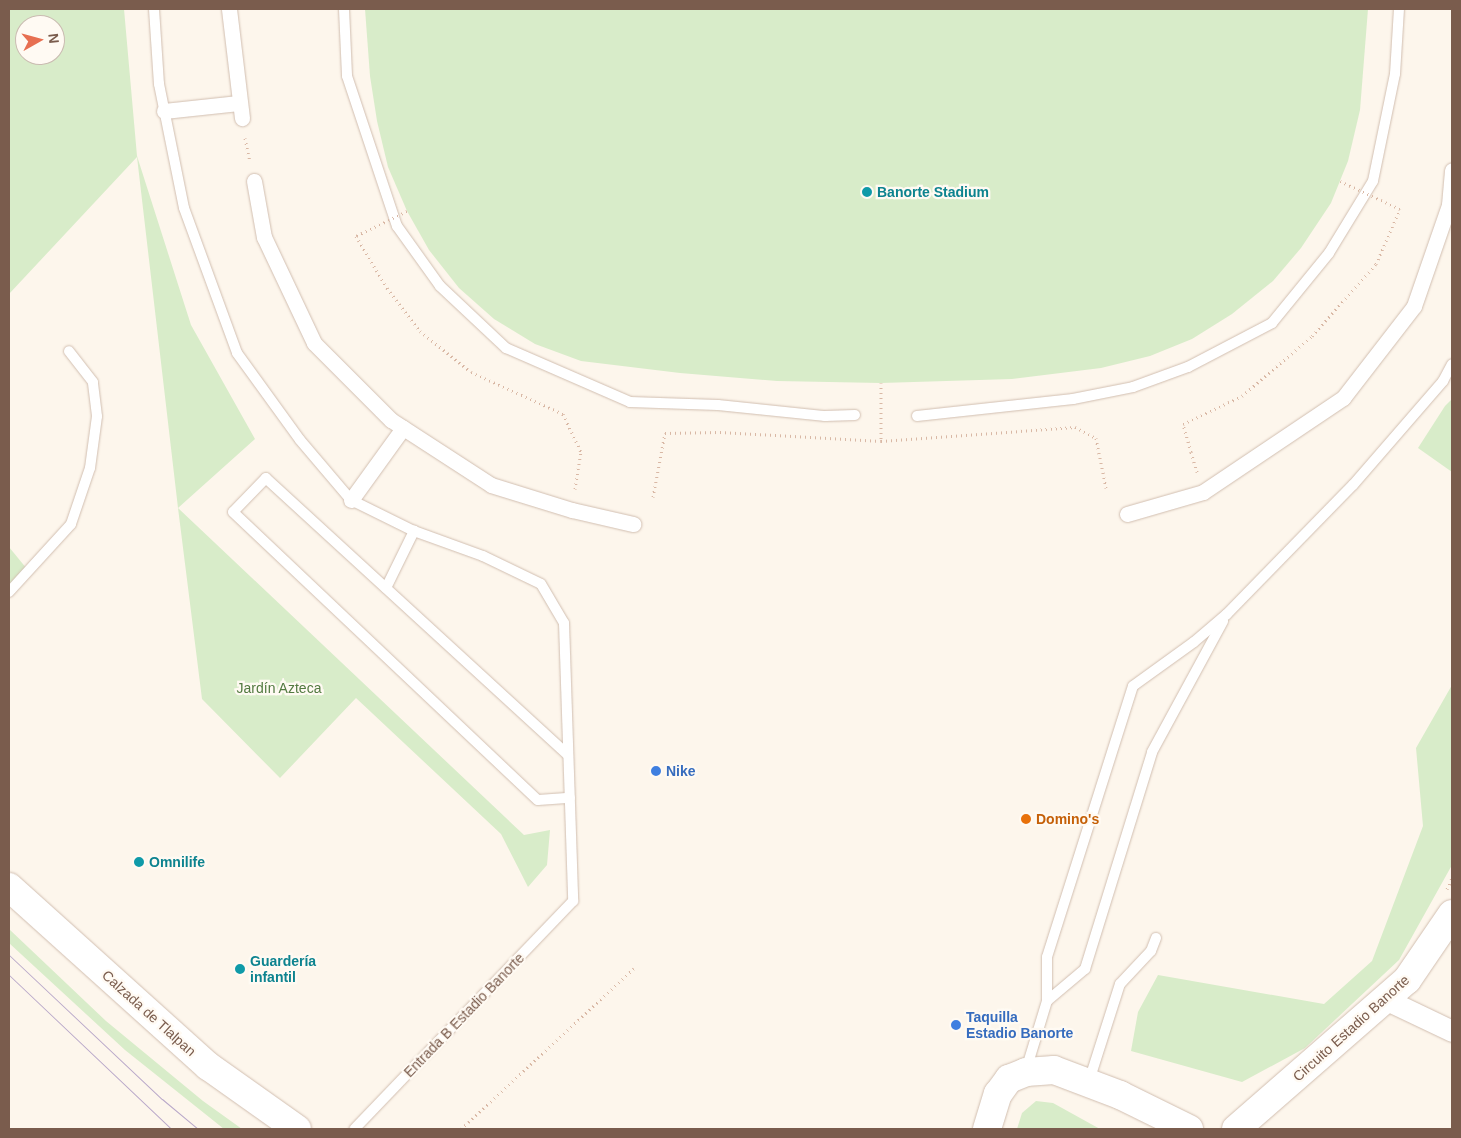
<!DOCTYPE html>
<meta charset="utf-8">
<style>
body{margin:0}
#map{position:relative;width:1461px;height:1138px;overflow:hidden;background:#fdf6ec;font-family:Helvetica,sans-serif}
div>[style]{position:absolute}
.green>*{inset:0;background:#d8ecc9}
.path>*{height:3px;margin-top:-1.5px;transform-origin:0;background:repeating-linear-gradient(90deg,#d9b8a5 0 1px,transparent 0 5px)}
.roads{filter:drop-shadow(0 0 1px #d1beb0) drop-shadow(0 0 1px #d1beb0)}
.service>*{height:10px;margin:-5px;padding:0 5px;transform-origin:5px;border-radius:5px;background:#fff}
.pedestrian>*{height:15px;margin:-7.5px;padding:0 7.5px;transform-origin:7.5px;border-radius:7.5px;background:#fff}
.minor>*{height:21px;margin:-10.5px;padding:0 10.5px;transform-origin:10.5px;border-radius:10.5px;background:#fff}
.secondary>*{height:28px;margin:-14px;padding:0 14px;transform-origin:14px;border-radius:14px;background:#fff}
.tram>*{height:1px;margin:-0.5px;padding:0 0.5px;transform-origin:0.5px;border-radius:0.5px;background:#b9a8c9}
.path-bridge>*{height:3px;margin-top:-1.5px;transform-origin:0;background:repeating-linear-gradient(90deg,#d9b8a5 0 1px,transparent 0 5px)}
.dots>*{width:14px;height:14px;translate:-50% -50%;box-sizing:border-box;border:2px solid #fffaf3;border-radius:50%}
span{translate:-50% -50%;white-space:nowrap;text-align:center;line-height:1.15;-webkit-text-stroke:4.5px #fffaf3;paint-order:stroke}
.culture-label{font-size:14px;color:#0d838f;font-weight:700}
.left{translate:0 -50%;text-align:left}
.park-label{font-size:14px;color:#537a41}
.shop-label{font-size:14px;color:#366cbe;font-weight:700}
.food-label{font-size:14px;color:#c56008;font-weight:700}
.street-label{font-size:14px;color:#7a5c4d}
.frame{position:absolute;inset:0;border:10px solid #7a5c4d;pointer-events:none}
.north{position:absolute;left:15px;top:15px;width:50px;height:50px;box-sizing:border-box;background:#fffaf3;border:1px solid #cabbb1;border-radius:50%;rotate:83deg;font-size:14px;font-weight:700;line-height:20px;text-align:center;color:#7a5c4d}
.north::after{content:'';display:block;margin:auto;width:18px;height:22px;background:#e76f51;clip-path:polygon(50% 0,100% 100%,50% 72%,0 100%)}
</style>
<div id="map">
<div class="green">
<div style="clip-path:polygon(evenodd,9px 9px,124px 9px,137px 156px,191px 325px,255px 439px,178px 508px,524px 835px,550px 830px,547px 865px,528px 887px,501px 834px,356px 698px,280px 778px,202px 699px,178px 508px,137px 157px,9px 294px,9px 9px,25px 25px,55px 25px,55px 55px,25px 55px,25px 25px)"></div>
<div style="clip-path:polygon(365px 9px,1368px 9px,1360px 110px,1348px 161px,1331px 203px,1301px 248px,1273px 281px,1232px 314px,1192px 339px,1150px 356px,1101px 368px,1012px 379px,881px 383px,777px 381px,680px 373px,581px 361px,535px 344px,494px 319px,459px 288px,429px 250px,407px 211px,388px 167px,377px 121px,370px 76px)"></div>
<div style="clip-path:polygon(1452px 399px,1452px 472px,1418px 448px,1445px 406px)"></div>
<div style="clip-path:polygon(9px 547px,27px 569px,9px 588px)"></div>
<div style="clip-path:polygon(1452px 685px,1452px 865px,1399px 960px,1305px 1048px,1242px 1082px,1131px 1051px,1138px 1012px,1158px 975px,1324px 1004px,1372px 961px,1423px 826px,1416px 748px)"></div>
<div style="clip-path:polygon(9px 929px,106px 1021px,203px 1101px,242px 1129px,224px 1129px,125px 1050px,9px 943px)"></div>
<div style="clip-path:polygon(1036px 1101px,1053px 1103px,1100px 1129px,1017px 1129px,1022px 1113px)"></div>
</div>
<div class="path">
<div style="left:245px;top:138px;width:24px;rotate:78deg"></div>
<div style="left:1191px;top:452px;width:21px;rotate:73deg"></div>
<div style="left:575px;top:489px;width:37px;rotate:-81deg"></div>
<div style="left:653px;top:497px;width:65px;rotate:-79.4deg"></div>
<div style="left:665px;top:433px;width:55px;rotate:-1deg"></div>
<div style="left:720px;top:432px;width:161px;rotate:3.2deg"></div>
<div style="left:881px;top:441px;width:195px;rotate:-4.1deg"></div>
<div style="left:1075px;top:427px;width:24px;rotate:28deg"></div>
<div style="left:1096px;top:438px;width:51px;rotate:78.7deg"></div>
<div style="left:1447px;top:889px;width:12px;rotate:-66deg"></div>
<div style="left:461px;top:1129px;width:236px;rotate:-42.9deg"></div>
</div>
<div class="roads">
<div class="service">
<div style="left:154px;top:9px;width:75px;rotate:86.2deg"></div>
<div style="left:159px;top:84px;width:126px;rotate:78.6deg"></div>
<div style="left:184px;top:208px;width:154px;rotate:69.9deg"></div>
<div style="left:237px;top:353px;width:107px;rotate:54.1deg"></div>
<div style="left:300px;top:440px;width:79px;rotate:49.6deg"></div>
<div style="left:351px;top:500px;width:70px;rotate:26.2deg"></div>
<div style="left:414px;top:531px;width:73px;rotate:19.9deg"></div>
<div style="left:483px;top:556px;width:64px;rotate:25.8deg"></div>
<div style="left:541px;top:584px;width:45px;rotate:59.5deg"></div>
<div style="left:564px;top:623px;width:278px;rotate:88.1deg"></div>
<div style="left:573px;top:901px;width:316px;rotate:133.8deg"></div>
<div style="left:344px;top:9px;width:67px;rotate:87.4deg"></div>
<div style="left:347px;top:76px;width:158px;rotate:71.6deg"></div>
<div style="left:397px;top:226px;width:74px;rotate:54.4deg"></div>
<div style="left:440px;top:286px;width:91px;rotate:43.2deg"></div>
<div style="left:506px;top:348px;width:135px;rotate:23.5deg"></div>
<div style="left:630px;top:402px;width:88px;rotate:2deg"></div>
<div style="left:718px;top:405px;width:108px;rotate:5.9deg"></div>
<div style="left:825px;top:416px;width:30px;rotate:-2deg"></div>
<div style="left:917px;top:416px;width:157px;rotate:-6.2deg"></div>
<div style="left:1073px;top:399px;width:61px;rotate:-11.3deg"></div>
<div style="left:1133px;top:387px;width:59px;rotate:-20deg"></div>
<div style="left:1188px;top:367px;width:95px;rotate:-27.6deg"></div>
<div style="left:1272px;top:323px;width:90px;rotate:-50.8deg"></div>
<div style="left:1329px;top:253px;width:84px;rotate:-58.6deg"></div>
<div style="left:1373px;top:181px;width:109px;rotate:-78.4deg"></div>
<div style="left:1395px;top:74px;width:65px;rotate:-86.5deg"></div>
<div style="left:386px;top:588px;width:64px;rotate:-63.8deg"></div>
<div style="left:9px;top:592px;width:92px;rotate:-47.6deg"></div>
<div style="left:71px;top:524px;width:59px;rotate:-71.3deg"></div>
<div style="left:90px;top:468px;width:52px;rotate:-82.3deg"></div>
<div style="left:97px;top:416px;width:34px;rotate:-97deg"></div>
<div style="left:93px;top:382px;width:39px;rotate:-128deg"></div>
<div style="left:568px;top:755px;width:410px;rotate:-137.5deg"></div>
<div style="left:266px;top:478px;width:47px;rotate:134.1deg"></div>
<div style="left:233px;top:512px;width:419px;rotate:43.4deg"></div>
<div style="left:538px;top:800px;width:32px;rotate:-4deg"></div>
<div style="left:1047px;top:1001px;width:50px;rotate:-40.1deg"></div>
<div style="left:1085px;top:969px;width:227px;rotate:-72.8deg"></div>
<div style="left:1152px;top:752px;width:149px;rotate:-61.5deg"></div>
<div style="left:1026px;top:1070px;width:72px;rotate:-73.1deg"></div>
<div style="left:1047px;top:1001px;width:44px;rotate:-90deg"></div>
<div style="left:1047px;top:957px;width:284px;rotate:-72.4deg"></div>
<div style="left:1133px;top:686px;width:75px;rotate:-35.8deg"></div>
<div style="left:1194px;top:642px;width:43px;rotate:-40.3deg"></div>
<div style="left:1227px;top:614px;width:180px;rotate:-45.7deg"></div>
<div style="left:1353px;top:485px;width:138px;rotate:-49.1deg"></div>
<div style="left:1443px;top:381px;width:19px;rotate:-62deg"></div>
<div style="left:1089px;top:1081px;width:102px;rotate:-72.3deg"></div>
<div style="left:1120px;top:984px;width:45px;rotate:-46.8deg"></div>
<div style="left:1151px;top:951px;width:14px;rotate:-69deg"></div>
</div>
<div class="pedestrian">
<div style="left:229px;top:9px;width:110px;rotate:83.2deg"></div>
<div style="left:164px;top:111px;width:75px;rotate:-6.1deg"></div>
<div style="left:254px;top:181px;width:57px;rotate:79.9deg"></div>
<div style="left:264px;top:237px;width:117px;rotate:64.7deg"></div>
<div style="left:314px;top:343px;width:109px;rotate:45deg"></div>
<div style="left:391px;top:420px;width:119px;rotate:33deg"></div>
<div style="left:491px;top:485px;width:85px;rotate:17.2deg"></div>
<div style="left:572px;top:510px;width:63px;rotate:12.9deg"></div>
<div style="left:351px;top:500px;width:89px;rotate:-54.2deg"></div>
<div style="left:1127px;top:514px;width:79px;rotate:-16.1deg"></div>
<div style="left:1203px;top:492px;width:169px;rotate:-33.9deg"></div>
<div style="left:1343px;top:398px;width:116px;rotate:-52.3deg"></div>
<div style="left:1414px;top:306px;width:107px;rotate:-70.9deg"></div>
<div style="left:1449px;top:205px;width:35px;rotate:-85deg"></div>
</div>
<div class="minor">
<div style="left:1385px;top:999px;width:74px;rotate:25.5deg"></div>
</div>
<div class="secondary">
<div style="left:9px;top:887px;width:268px;rotate:42deg"></div>
<div style="left:208px;top:1066px;width:109px;rotate:35.3deg"></div>
<div style="left:987px;top:1129px;width:37px;rotate:-73deg"></div>
<div style="left:998px;top:1094px;width:19px;rotate:-54deg"></div>
<div style="left:1009px;top:1079px;width:18px;rotate:-22deg"></div>
<div style="left:1026px;top:1072px;width:28px;rotate:-4deg"></div>
<div style="left:1054px;top:1070px;width:71px;rotate:20.7deg"></div>
<div style="left:1120px;top:1095px;width:77px;rotate:26.2deg"></div>
<div style="left:1236px;top:1129px;width:227px;rotate:-41.1deg"></div>
<div style="left:1407px;top:980px;width:80px;rotate:-55.7deg"></div>
</div>
</div>
<div class="tram">
<div style="left:9px;top:955px;width:210px;rotate:43.3deg"></div>
<div style="left:162px;top:1099px;width:47px;rotate:39.8deg"></div>
<div style="left:9px;top:975px;width:224px;rotate:43.5deg"></div>
</div>
<div class="path-bridge">
<div style="left:407px;top:211px;width:57px;rotate:153.9deg"></div>
<div style="left:356px;top:236px;width:61px;rotate:59.2deg"></div>
<div style="left:387px;top:288px;width:54px;rotate:52.5deg"></div>
<div style="left:420px;top:331px;width:65px;rotate:38.8deg"></div>
<div style="left:471px;top:372px;width:101px;rotate:24.5deg"></div>
<div style="left:563px;top:414px;width:42px;rotate:64.7deg"></div>
<div style="left:881px;top:383px;width:58px;rotate:90deg"></div>
<div style="left:1191px;top:452px;width:29px;rotate:-106deg"></div>
<div style="left:1183px;top:424px;width:65px;rotate:-25.4deg"></div>
<div style="left:1242px;top:396px;width:92px;rotate:-40.6deg"></div>
<div style="left:1312px;top:336px;width:96px;rotate:-48.4deg"></div>
<div style="left:1376px;top:264px;width:60px;rotate:-66.4deg"></div>
<div style="left:1400px;top:209px;width:66px;rotate:-155deg"></div>
</div>
<div class="dots">
<div style="left:867px;top:192px;background:#0f9aa8"></div>
<div style="left:656px;top:771px;background:#3f7fe0"></div>
<div style="left:1026px;top:819px;background:#e8710a"></div>
<div style="left:139px;top:862px;background:#0f9aa8"></div>
<div style="left:240px;top:969px;background:#0f9aa8"></div>
<div style="left:956px;top:1025px;background:#3f7fe0"></div>
</div>
<div class="culture-label">
<span class="left" style="left:877px;top:192px">Banorte Stadium</span>
<span class="left" style="left:149px;top:862px">Omnilife</span>
<span class="left" style="left:250px;top:969px">Guardería<br>infantil</span>
</div>
<div class="park-label">
<span style="left:279px;top:688px">Jardín Azteca</span>
</div>
<div class="shop-label">
<span class="left" style="left:666px;top:771px">Nike</span>
<span class="left" style="left:966px;top:1025px">Taquilla<br>Estadio Banorte</span>
</div>
<div class="food-label">
<span class="left" style="left:1036px;top:819px">Domino's</span>
</div>
<div class="street-label">
<span style="left:149px;top:1013px;rotate:42deg">Calzada de Tlalpan</span>
<span style="left:464px;top:1015px;rotate:-46deg">Entrada B Estadio Banorte</span>
<span style="left:1351px;top:1028px;rotate:-42deg">Circuito Estadio Banorte</span>
</div>
<div class="frame"></div>
<div class="north">N</div>
</div>
